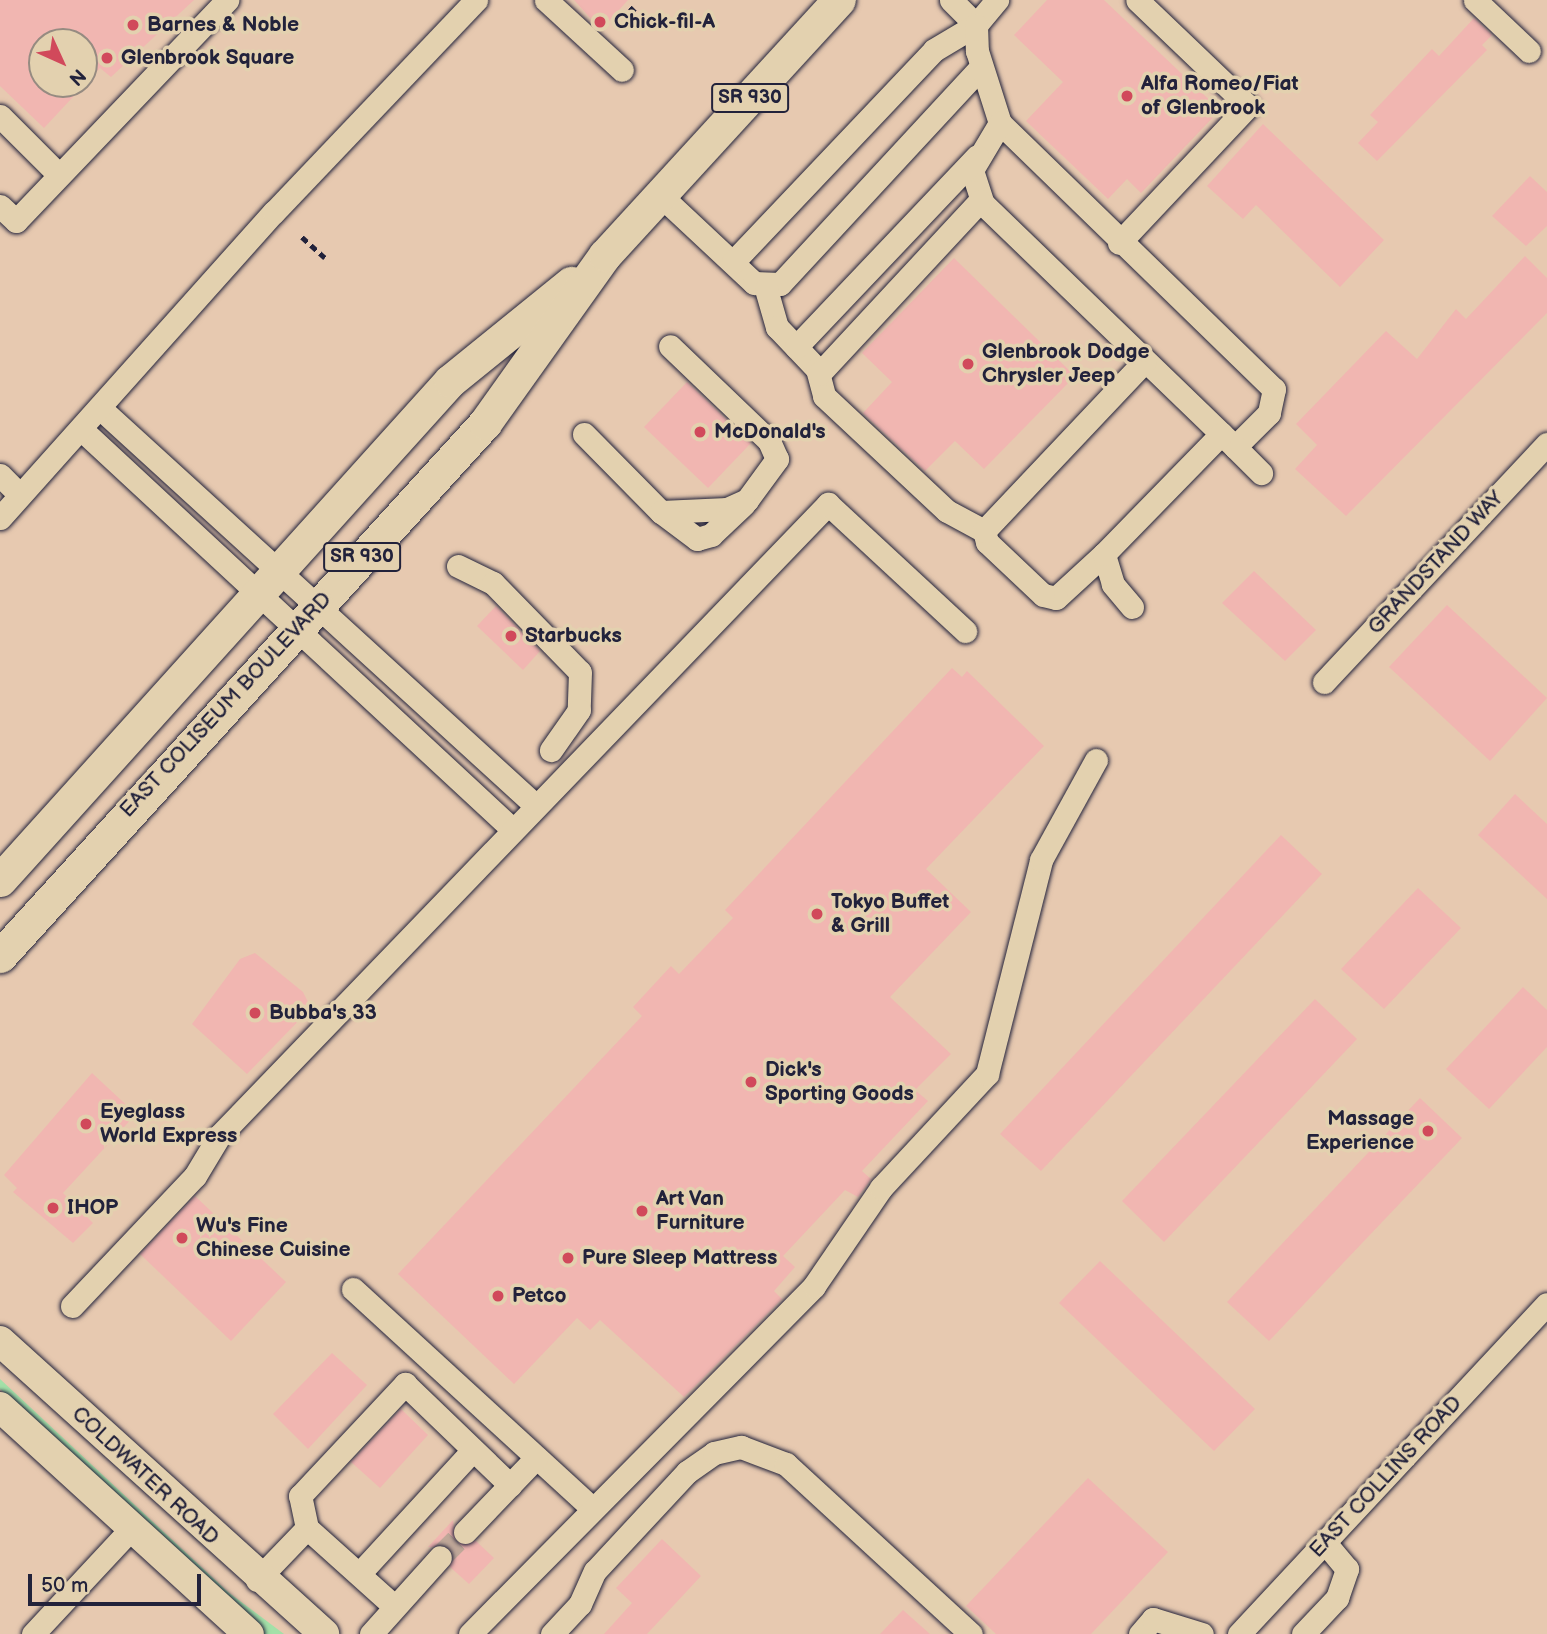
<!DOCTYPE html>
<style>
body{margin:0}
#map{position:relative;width:1547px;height:1634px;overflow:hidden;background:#e7c9b0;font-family:"Balsamiq Sans",sans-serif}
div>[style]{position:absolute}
.green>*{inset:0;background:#a3e0a8}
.building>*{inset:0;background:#f1b6b1}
.minor-tunnel>*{height:23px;margin-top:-11.5px;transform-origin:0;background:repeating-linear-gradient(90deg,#c0a899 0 23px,transparent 0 34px)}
.path>*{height:4.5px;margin-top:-2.25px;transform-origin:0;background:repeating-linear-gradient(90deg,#22223b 0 7px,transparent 0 12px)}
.roads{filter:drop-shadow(0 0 2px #22223b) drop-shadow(0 0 2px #22223b)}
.minor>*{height:23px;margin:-11.5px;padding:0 11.5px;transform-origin:11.5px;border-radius:11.5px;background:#e3d1af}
.major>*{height:30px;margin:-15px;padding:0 15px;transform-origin:15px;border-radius:15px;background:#e3d1af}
.highway>*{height:33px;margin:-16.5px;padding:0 16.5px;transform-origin:16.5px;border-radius:16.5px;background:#e3d1af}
.dots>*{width:19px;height:19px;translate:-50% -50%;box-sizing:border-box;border:4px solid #e3d1af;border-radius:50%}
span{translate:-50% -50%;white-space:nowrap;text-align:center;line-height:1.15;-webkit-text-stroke:7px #e3d1af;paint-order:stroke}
.shield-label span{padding:2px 5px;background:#e3d1af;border:2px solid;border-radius:5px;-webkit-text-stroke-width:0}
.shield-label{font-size:19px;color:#22223b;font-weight:700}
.poi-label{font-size:21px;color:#22223b;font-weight:700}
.left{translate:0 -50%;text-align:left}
.right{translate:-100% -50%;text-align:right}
.street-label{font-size:21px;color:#22223b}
.north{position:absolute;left:28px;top:28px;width:70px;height:70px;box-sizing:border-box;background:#e3d1af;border:2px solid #968b81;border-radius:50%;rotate:135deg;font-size:19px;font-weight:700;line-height:28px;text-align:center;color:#22223b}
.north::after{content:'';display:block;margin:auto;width:24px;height:32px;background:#d1495b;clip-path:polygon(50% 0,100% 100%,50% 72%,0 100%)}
.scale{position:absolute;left:28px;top:1574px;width:173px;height:32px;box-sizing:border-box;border:4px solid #22223b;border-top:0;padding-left:9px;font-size:21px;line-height:24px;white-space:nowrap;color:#22223b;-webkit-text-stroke:5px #e3d1af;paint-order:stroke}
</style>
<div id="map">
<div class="green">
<div style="clip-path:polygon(0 1379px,228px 1592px,284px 1634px,262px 1634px,223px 1599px,0 1389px)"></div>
</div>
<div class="building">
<div style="clip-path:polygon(evenodd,0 0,194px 0,111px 77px,100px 68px,44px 128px,0 86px,0 0,42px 42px,84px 42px,84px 84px,42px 84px,42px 42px)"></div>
<div style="clip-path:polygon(574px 0,628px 0,601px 30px)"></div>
<div style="clip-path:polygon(1047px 0,1104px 0,1220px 110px,1141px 193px,1127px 179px,1108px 199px,1026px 121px,1063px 82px,1014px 35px)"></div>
<div style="clip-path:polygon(1474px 18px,1492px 35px,1482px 45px,1487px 50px,1377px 161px,1358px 143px,1378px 122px,1370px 115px,1432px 49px,1439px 56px)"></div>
<div style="clip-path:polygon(1263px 124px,1384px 240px,1340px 287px,1256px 205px,1243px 219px,1207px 186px)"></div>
<div style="clip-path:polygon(1530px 176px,1547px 192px,1547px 226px,1526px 246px,1492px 216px)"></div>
<div style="clip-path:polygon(1525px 256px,1547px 278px,1547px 313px,1346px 516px,1295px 469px,1317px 445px,1296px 424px,1386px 331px,1417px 359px,1456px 309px,1466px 319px)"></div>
<div style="clip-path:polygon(954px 258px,1075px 376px,984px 469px,955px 441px,925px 471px,863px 413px,892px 382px,862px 353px)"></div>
<div style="clip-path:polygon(687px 382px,751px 443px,708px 488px,644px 427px)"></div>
<div style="clip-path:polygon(1254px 571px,1316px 630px,1285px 661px,1222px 603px)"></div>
<div style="clip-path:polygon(1447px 605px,1547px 698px,1490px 761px,1389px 667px)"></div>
<div style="clip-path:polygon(496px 606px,540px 651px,523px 670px,477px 626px)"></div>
<div style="clip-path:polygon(952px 668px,962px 677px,967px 671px,1044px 746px,926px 869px,971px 912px,890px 997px,951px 1054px,915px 1090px,928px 1101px,862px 1171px,871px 1179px,858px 1197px,845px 1190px,783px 1256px,795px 1267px,774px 1291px,782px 1299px,684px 1397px,600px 1320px,590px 1330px,577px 1318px,514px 1384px,398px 1274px,642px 1016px,633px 1007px,671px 966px,679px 974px,733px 918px,725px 910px)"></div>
<div style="clip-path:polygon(1515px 794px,1547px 824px,1547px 899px,1478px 835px)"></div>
<div style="clip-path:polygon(1281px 835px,1322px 874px,1041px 1171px,1000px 1134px)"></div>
<div style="clip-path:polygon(1418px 888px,1461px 928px,1384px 1009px,1341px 969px)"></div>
<div style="clip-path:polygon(255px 953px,303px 992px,311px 1008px,247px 1074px,192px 1024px,240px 959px)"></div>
<div style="clip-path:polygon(1523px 987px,1547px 1010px,1547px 1047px,1489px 1109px,1446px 1069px)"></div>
<div style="clip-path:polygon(1315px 999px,1357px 1039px,1164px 1242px,1122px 1201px)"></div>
<div style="clip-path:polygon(92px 1073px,136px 1114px,63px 1193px,93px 1223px,73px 1243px,13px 1192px,17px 1188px,4px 1175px)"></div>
<div style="clip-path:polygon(1420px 1098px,1462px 1138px,1269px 1341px,1227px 1302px)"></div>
<div style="clip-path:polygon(195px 1196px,286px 1282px,231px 1341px,140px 1254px)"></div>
<div style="clip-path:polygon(1100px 1261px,1255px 1409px,1214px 1451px,1059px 1303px)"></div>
<div style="clip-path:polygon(332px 1353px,367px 1385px,308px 1449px,273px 1414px)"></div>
<div style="clip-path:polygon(401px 1409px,428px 1435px,380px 1488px,351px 1462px)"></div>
<div style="clip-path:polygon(1088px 1478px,1168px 1552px,1091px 1634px,996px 1634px,966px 1606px)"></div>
<div style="clip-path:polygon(453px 1520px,456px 1543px,476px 1541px,494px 1558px,469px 1584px,450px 1567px,450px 1547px,428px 1547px)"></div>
<div style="clip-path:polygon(662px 1539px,701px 1576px,647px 1634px,604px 1634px,632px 1603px,616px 1588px)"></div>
<div style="clip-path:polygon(903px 1610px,930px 1634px,880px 1634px)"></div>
</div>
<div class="minor-tunnel">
<div style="left:440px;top:1557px;width:35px;rotate:-45deg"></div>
</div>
<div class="path">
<div style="left:630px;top:7px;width:20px;rotate:45deg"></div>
<div style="left:302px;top:237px;width:31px;rotate:42deg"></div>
</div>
<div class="roads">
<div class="minor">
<div style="left:546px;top:0;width:103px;rotate:42.6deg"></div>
<div style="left:951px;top:0;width:35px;rotate:45deg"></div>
<div style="left:976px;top:25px;width:33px;rotate:-50deg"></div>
<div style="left:1475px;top:0;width:74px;rotate:43.4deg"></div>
<div style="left:0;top:116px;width:83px;rotate:45deg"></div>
<div style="left:660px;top:195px;width:129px;rotate:43.1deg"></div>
<div style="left:754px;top:283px;width:26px;rotate:2deg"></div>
<div style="left:780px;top:284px;width:296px;rotate:-47.2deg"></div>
<div style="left:0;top:206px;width:22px;rotate:43deg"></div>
<div style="left:16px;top:221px;width:306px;rotate:-46.3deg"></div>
<div style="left:1119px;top:243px;width:188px;rotate:-46.7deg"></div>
<div style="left:1248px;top:106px;width:153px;rotate:-136.3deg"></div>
<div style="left:733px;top:262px;width:292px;rotate:-46.5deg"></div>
<div style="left:934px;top:50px;width:49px;rotate:-30.8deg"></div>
<div style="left:976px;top:25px;width:26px;rotate:88deg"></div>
<div style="left:977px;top:51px;width:76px;rotate:72.3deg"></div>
<div style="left:1000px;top:123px;width:382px;rotate:44.2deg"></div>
<div style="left:1274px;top:389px;width:25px;rotate:102deg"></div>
<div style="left:1269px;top:413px;width:48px;rotate:135deg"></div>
<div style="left:1235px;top:447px;width:350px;rotate:-136deg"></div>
<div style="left:983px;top:204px;width:36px;rotate:-108deg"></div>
<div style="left:972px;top:170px;width:55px;rotate:-59.2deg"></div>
<div style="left:766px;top:289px;width:40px;rotate:74deg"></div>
<div style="left:777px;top:327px;width:58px;rotate:46.4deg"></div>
<div style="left:817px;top:369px;width:28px;rotate:75deg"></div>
<div style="left:824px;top:396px;width:168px;rotate:43.1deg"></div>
<div style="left:947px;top:511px;width:42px;rotate:28.4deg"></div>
<div style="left:796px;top:347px;width:263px;rotate:-46.5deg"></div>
<div style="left:819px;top:374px;width:236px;rotate:-47.1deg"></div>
<div style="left:101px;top:409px;width:586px;rotate:42.37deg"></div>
<div style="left:82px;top:430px;width:585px;rotate:42.85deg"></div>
<div style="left:584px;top:434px;width:110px;rotate:45.4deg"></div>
<div style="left:661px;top:512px;width:66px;rotate:-2.6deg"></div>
<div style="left:727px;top:509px;width:22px;rotate:-24deg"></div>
<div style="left:747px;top:500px;width:51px;rotate:-53.8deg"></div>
<div style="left:777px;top:459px;width:20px;rotate:-114deg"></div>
<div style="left:769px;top:441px;width:137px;rotate:-136.2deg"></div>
<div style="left:1235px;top:447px;width:37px;rotate:45deg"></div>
<div style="left:0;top:475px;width:28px;rotate:45deg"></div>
<div style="left:661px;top:512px;width:45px;rotate:36.9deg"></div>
<div style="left:697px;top:539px;width:15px;rotate:-16deg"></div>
<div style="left:711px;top:535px;width:45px;rotate:-43.2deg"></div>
<div style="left:0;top:518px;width:411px;rotate:-48.2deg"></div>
<div style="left:274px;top:212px;width:293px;rotate:-46.4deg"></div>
<div style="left:1104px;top:554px;width:65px;rotate:137.5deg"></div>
<div style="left:1056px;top:598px;width:13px;rotate:-167deg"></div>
<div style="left:1043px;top:595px;width:77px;rotate:-136.6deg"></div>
<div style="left:987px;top:542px;width:11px;rotate:-105deg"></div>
<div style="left:984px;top:531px;width:234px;rotate:-46.6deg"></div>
<div style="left:458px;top:566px;width:39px;rotate:26deg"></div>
<div style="left:493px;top:583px;width:124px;rotate:45.7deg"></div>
<div style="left:580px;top:672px;width:38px;rotate:92deg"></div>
<div style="left:579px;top:710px;width:49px;rotate:125deg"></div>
<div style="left:1132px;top:607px;width:30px;rotate:-130deg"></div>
<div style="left:1113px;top:584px;width:31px;rotate:-107deg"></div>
<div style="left:1104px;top:554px;width:168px;rotate:-45.7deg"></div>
<div style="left:1324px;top:682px;width:326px;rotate:-46.9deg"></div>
<div style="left:353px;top:1289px;width:324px;rotate:42.5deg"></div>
<div style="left:72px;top:1306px;width:179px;rotate:-46.6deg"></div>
<div style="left:195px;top:1176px;width:47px;rotate:-59deg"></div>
<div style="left:219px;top:1136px;width:878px;rotate:-46.06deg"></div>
<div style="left:828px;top:504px;width:187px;rotate:42.8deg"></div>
<div style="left:307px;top:1528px;width:33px;rotate:-102deg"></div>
<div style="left:300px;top:1496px;width:154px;rotate:-46.8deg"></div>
<div style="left:405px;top:1384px;width:146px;rotate:43.9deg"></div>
<div style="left:465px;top:1532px;width:103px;rotate:-46.2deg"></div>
<div style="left:359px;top:1574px;width:168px;rotate:-47.4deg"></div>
<div style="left:257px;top:1580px;width:72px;rotate:-46.1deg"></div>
<div style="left:307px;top:1528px;width:117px;rotate:41.9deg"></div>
<div style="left:33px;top:1634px;width:145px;rotate:-47deg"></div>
<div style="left:371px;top:1634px;width:103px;rotate:-48.1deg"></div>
<div style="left:470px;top:1634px;width:489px;rotate:-45.3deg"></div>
<div style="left:814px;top:1286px;width:119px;rotate:-55.6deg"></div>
<div style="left:881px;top:1188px;width:156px;rotate:-47.1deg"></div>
<div style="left:987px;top:1074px;width:221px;rotate:-75.8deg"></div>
<div style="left:1041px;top:860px;width:114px;rotate:-61.2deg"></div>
<div style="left:552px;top:1634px;width:41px;rotate:-47deg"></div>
<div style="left:580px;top:1604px;width:36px;rotate:-66deg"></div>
<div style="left:595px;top:1571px;width:135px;rotate:-47.1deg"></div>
<div style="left:687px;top:1472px;width:33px;rotate:-35deg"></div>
<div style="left:714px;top:1453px;width:28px;rotate:-13deg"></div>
<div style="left:741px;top:1447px;width:48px;rotate:20.7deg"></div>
<div style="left:786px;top:1464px;width:251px;rotate:42.6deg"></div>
<div style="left:1140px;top:1634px;width:20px;rotate:-49deg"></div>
<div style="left:1153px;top:1619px;width:51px;rotate:17deg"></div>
<div style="left:1239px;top:1634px;width:451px;rotate:-47deg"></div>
<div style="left:1303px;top:1634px;width:50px;rotate:-46.6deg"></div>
<div style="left:1337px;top:1598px;width:31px;rotate:-71deg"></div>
<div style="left:1347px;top:1569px;width:34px;rotate:-130deg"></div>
</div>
<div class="major">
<div style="left:0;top:1341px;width:437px;rotate:42.1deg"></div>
<div style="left:0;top:1407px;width:337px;rotate:42.4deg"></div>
</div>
<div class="highway">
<div style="left:0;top:880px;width:672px;rotate:-47.96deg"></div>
<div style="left:450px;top:381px;width:156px;rotate:-39deg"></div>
<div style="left:0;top:956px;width:721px;rotate:-47.7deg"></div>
<div style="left:485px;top:423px;width:206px;rotate:-54.5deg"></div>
<div style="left:605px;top:255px;width:346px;rotate:-47.5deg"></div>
</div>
</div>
<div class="dots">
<div style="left:600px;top:22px;background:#d1495b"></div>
<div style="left:133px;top:25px;background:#d1495b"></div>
<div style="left:107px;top:58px;background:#d1495b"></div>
<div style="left:1127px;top:96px;background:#d1495b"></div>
<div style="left:968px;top:364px;background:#d1495b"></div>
<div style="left:700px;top:432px;background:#d1495b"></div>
<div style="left:511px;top:636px;background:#d1495b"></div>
<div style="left:817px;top:914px;background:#d1495b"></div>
<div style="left:255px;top:1013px;background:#d1495b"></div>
<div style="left:751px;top:1082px;background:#d1495b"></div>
<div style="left:86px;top:1124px;background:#d1495b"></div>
<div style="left:1428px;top:1131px;background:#d1495b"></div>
<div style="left:53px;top:1208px;background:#d1495b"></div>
<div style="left:642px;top:1211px;background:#d1495b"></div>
<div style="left:182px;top:1238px;background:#d1495b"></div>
<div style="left:568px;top:1258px;background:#d1495b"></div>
<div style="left:498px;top:1296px;background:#d1495b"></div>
</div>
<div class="shield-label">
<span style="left:750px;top:98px">SR 930</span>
<span style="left:362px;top:557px">SR 930</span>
</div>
<div class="poi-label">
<span class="left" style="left:614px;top:22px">Chick-fil-A</span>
<span class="left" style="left:147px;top:25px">Barnes &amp; Noble</span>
<span class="left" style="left:121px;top:58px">Glenbrook Square</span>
<span class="left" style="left:1141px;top:96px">Alfa Romeo/Fiat<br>of Glenbrook</span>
<span class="left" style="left:982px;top:364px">Glenbrook Dodge<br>Chrysler Jeep</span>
<span class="left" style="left:714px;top:432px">McDonald's</span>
<span class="left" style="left:525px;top:636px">Starbucks</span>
<span class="left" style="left:831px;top:914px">Tokyo Buffet<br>&amp; Grill</span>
<span class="left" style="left:269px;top:1013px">Bubba's 33</span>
<span class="left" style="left:765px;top:1082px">Dick's<br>Sporting Goods</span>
<span class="left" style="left:100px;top:1124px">Eyeglass<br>World Express</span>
<span class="right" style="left:1414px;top:1131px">Massage<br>Experience</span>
<span class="left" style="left:656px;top:1211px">Art Van<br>Furniture</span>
<span class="left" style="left:67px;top:1208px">IHOP</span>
<span class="left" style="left:196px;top:1238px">Wu's Fine<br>Chinese Cuisine</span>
<span class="left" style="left:582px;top:1258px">Pure Sleep Mattress</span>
<span class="left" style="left:512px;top:1296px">Petco</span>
</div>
<div class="street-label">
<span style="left:1436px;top:563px;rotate:-47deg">GRANDSTAND WAY</span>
<span style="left:226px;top:705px;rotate:-47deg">EAST COLISEUM BOULEVARD</span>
<span style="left:145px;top:1476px;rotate:43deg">COLDWATER ROAD</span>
<span style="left:1386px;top:1477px;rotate:-47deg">EAST COLLINS ROAD</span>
</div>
<div class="north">N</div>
<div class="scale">50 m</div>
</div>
